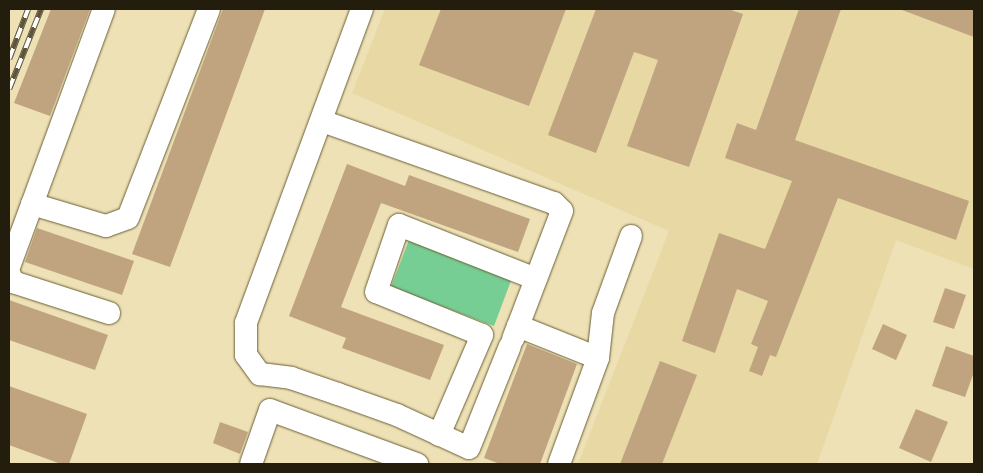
<!DOCTYPE html>
<style>
body{margin:0}
#map{position:relative;width:983px;height:473px;overflow:hidden;background:#eee1b5;font-family:Inter,sans-serif}
div>[style]{position:absolute}
.built>*{inset:0;background:#e7d8a4}
.green>*{inset:0;background:#76ce94}
.building>*{inset:0;background:#c0a480}
.roads{filter:drop-shadow(0 0 1px #695e36) drop-shadow(0 0 1px #695e36)}
.minor>*{height:22px;margin:-11px;padding:0 11px;transform-origin:11px;border-radius:11px;background:#fff}
.rail>*{height:5.5px;margin-top:-2.75px;transform-origin:0;background:repeating-linear-gradient(90deg,#fff 0 11px,#5c553c 0 22px);box-sizing:border-box;border-block:1px solid #5c553c}
span{translate:-50% -50%;white-space:nowrap;text-align:center;line-height:1.15;-webkit-text-stroke:4px #fff;paint-order:stroke}
.frame{position:absolute;inset:0;border:10px solid #221d0c;pointer-events:none}
</style>
<div id="map">
<div class="built">
<div style="clip-path:polygon(385px 9px,974px 9px,974px 269px,896px 240px,817px 464px,578px 464px,669px 231px,352px 93px)"></div>
</div>
<div class="green">
<div style="clip-path:polygon(409px 240px,512px 278px,494px 326px,391px 287px)"></div>
</div>
<div class="building">
<div style="clip-path:polygon(51px 9px,90px 9px,50px 116px,14px 103px)"></div>
<div style="clip-path:polygon(223px 9px,265px 9px,170px 267px,132px 254px)"></div>
<div style="clip-path:polygon(441px 9px,566px 9px,529px 106px,419px 65px)"></div>
<div style="clip-path:polygon(596px 9px,728px 9px,743px 14px,689px 167px,627px 146px,658px 60px,634px 52px,596px 153px,548px 135px)"></div>
<div style="clip-path:polygon(799px 9px,841px 9px,795px 140px,969px 201px,956px 240px,838px 198px,776px 357px,770px 355px,762px 376px,749px 371px,758px 347px,751px 344px,768px 301px,737px 289px,715px 353px,682px 341px,719px 233px,765px 249px,792px 181px,725px 158px,737px 123px,756px 130px)"></div>
<div style="clip-path:polygon(902px 9px,974px 9px,974px 37px,902px 10px)"></div>
<div style="clip-path:polygon(347px 164px,405px 186px,409px 175px,530px 219px,518px 252px,381px 203px,341px 307px,444px 345px,430px 380px,342px 348px,346px 338px,289px 316px)"></div>
<div style="clip-path:polygon(37px 228px,134px 261px,122px 295px,25px 262px)"></div>
<div style="clip-path:polygon(945px 288px,966px 295px,954px 329px,933px 322px)"></div>
<div style="clip-path:polygon(9px 300px,108px 335px,95px 370px,9px 340px)"></div>
<div style="clip-path:polygon(883px 324px,907px 335px,896px 360px,872px 349px)"></div>
<div style="clip-path:polygon(527px 344px,577px 364px,540px 464px,500px 464px,484px 458px)"></div>
<div style="clip-path:polygon(946px 346px,974px 356px,974px 372px,965px 397px,932px 386px)"></div>
<div style="clip-path:polygon(660px 361px,697px 375px,662px 464px,620px 464px)"></div>
<div style="clip-path:polygon(9px 386px,87px 414px,69px 464px,61px 464px,9px 445px)"></div>
<div style="clip-path:polygon(916px 409px,948px 422px,931px 462px,899px 448px)"></div>
<div style="clip-path:polygon(220px 422px,248px 432px,240px 454px,213px 443px)"></div>
</div>
<div class="roads">
<div class="minor">
<div style="left:362px;top:9px;width:335px;rotate:110.3deg"></div>
<div style="left:246px;top:323px;width:32px;rotate:90deg"></div>
<div style="left:246px;top:355px;width:24px;rotate:54deg"></div>
<div style="left:260px;top:374px;width:31px;rotate:7deg"></div>
<div style="left:291px;top:378px;width:50px;rotate:18.8deg"></div>
<div style="left:338px;top:394px;width:63px;rotate:19.6deg"></div>
<div style="left:397px;top:415px;width:79px;rotate:24.6deg"></div>
<div style="left:469px;top:448px;width:110px;rotate:-68.1deg"></div>
<div style="left:322px;top:121px;width:246px;rotate:19.5deg"></div>
<div style="left:554px;top:203px;width:11px;rotate:45deg"></div>
<div style="left:562px;top:211px;width:123px;rotate:110.9deg"></div>
<div style="left:32px;top:204px;width:77px;rotate:16.6deg"></div>
<div style="left:106px;top:226px;width:23px;rotate:-20deg"></div>
<div style="left:128px;top:218px;width:224px;rotate:-68.8deg"></div>
<div style="left:9px;top:267px;width:275px;rotate:-69.8deg"></div>
<div style="left:9px;top:273px;width:10px;rotate:66deg"></div>
<div style="left:13px;top:282px;width:101px;rotate:17.9deg"></div>
<div style="left:513px;top:339px;width:14px;rotate:-69deg"></div>
<div style="left:518px;top:326px;width:86px;rotate:21.8deg"></div>
<div style="left:439px;top:435px;width:109px;rotate:-66.7deg"></div>
<div style="left:482px;top:335px;width:114px;rotate:-157.9deg"></div>
<div style="left:376px;top:292px;width:71px;rotate:-71.1deg"></div>
<div style="left:399px;top:225px;width:147px;rotate:21.5deg"></div>
<div style="left:251px;top:464px;width:57px;rotate:-70.6deg"></div>
<div style="left:270px;top:410px;width:157px;rotate:20.2deg"></div>
<div style="left:559px;top:464px;width:113px;rotate:-69.8deg"></div>
<div style="left:598px;top:358px;width:45px;rotate:-83.7deg"></div>
<div style="left:603px;top:313px;width:82px;rotate:-70deg"></div>
</div>
</div>
<div class="rail">
<div style="left:9px;top:59px;width:53px;rotate:-69.2deg"></div>
<div style="left:9px;top:89px;width:86px;rotate:-68.2deg"></div>
</div>
<div class="frame"></div>
</div>
